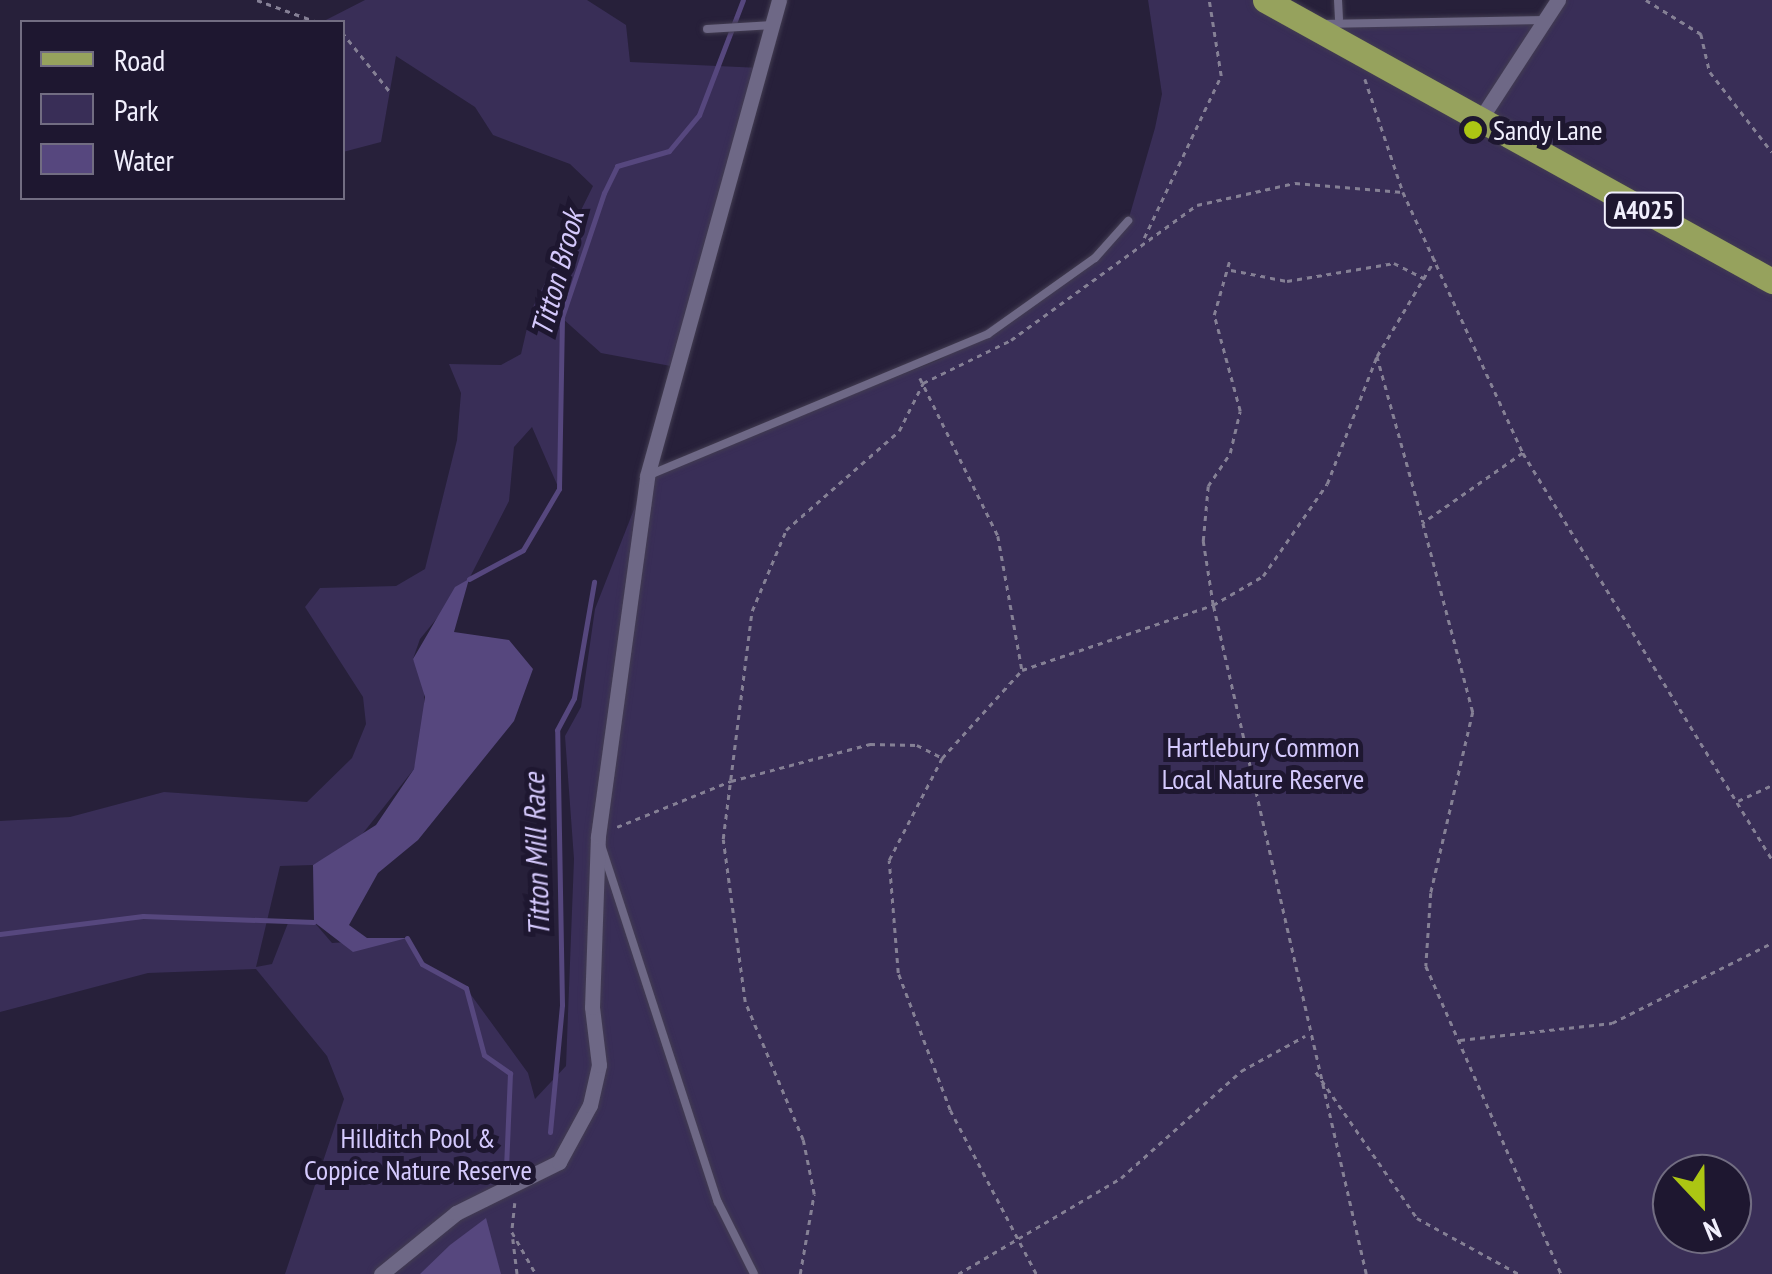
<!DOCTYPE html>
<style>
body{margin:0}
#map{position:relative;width:1772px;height:1274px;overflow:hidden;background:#27203a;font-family:"PT Sans Narrow",sans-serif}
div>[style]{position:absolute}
.green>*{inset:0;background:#392e57}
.water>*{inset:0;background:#56477e}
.stream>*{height:5px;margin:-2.5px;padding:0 2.5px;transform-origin:2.5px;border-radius:2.5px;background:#56477e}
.path>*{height:2.5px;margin-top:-1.25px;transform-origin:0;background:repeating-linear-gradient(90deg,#858095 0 5px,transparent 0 10px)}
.roads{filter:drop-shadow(0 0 2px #423c51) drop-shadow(0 0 2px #423c51)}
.lane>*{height:8px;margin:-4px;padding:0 4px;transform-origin:4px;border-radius:4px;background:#6e6886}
.street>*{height:15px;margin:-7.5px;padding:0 7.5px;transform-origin:7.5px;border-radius:7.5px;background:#6e6886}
.primary>*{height:25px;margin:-12.5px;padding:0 12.5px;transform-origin:12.5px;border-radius:12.5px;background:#96a25d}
.dots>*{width:28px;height:28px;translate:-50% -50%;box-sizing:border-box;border:5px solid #1e1730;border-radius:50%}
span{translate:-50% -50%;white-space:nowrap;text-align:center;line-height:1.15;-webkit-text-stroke:10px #1e1730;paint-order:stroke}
.shield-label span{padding:2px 8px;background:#1e1730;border:2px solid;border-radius:8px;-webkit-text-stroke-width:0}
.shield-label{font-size:25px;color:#f1effd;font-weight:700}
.poi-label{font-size:28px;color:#f1effd}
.left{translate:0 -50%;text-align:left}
.park-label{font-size:28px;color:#d5cafe}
.water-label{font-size:30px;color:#d4c8fc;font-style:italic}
.legend{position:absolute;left:20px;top:20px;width:325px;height:180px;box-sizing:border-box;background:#1e1730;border:2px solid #726d82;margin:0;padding:12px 18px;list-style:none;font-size:30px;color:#f1effd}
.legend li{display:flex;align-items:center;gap:20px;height:50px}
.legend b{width:50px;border:2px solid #726d82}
.north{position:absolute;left:1652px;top:1154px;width:100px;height:100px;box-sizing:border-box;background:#1e1730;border:2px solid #726d82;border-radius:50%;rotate:158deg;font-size:28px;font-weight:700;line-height:40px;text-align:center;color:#f1effd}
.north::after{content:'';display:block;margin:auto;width:35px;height:45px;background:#acc613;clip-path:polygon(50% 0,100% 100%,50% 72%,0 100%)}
</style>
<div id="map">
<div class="green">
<div style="clip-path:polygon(evenodd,365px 0,587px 0,626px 25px,630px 62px,761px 68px,676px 367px,601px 353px,562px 318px,559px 489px,532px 427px,514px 447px,509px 501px,469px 579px,420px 639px,413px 659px,424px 684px,424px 731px,414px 769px,356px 842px,313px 865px,280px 866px,256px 967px,272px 964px,288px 923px,314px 922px,332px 943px,407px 938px,423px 964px,466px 988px,528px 1073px,535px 1099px,566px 1066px,574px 859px,565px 736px,581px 707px,595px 609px,647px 476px,941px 359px,1094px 258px,1128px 221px,1155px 128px,1162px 94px,1148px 0,1265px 0,1312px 27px,1545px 20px,1566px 0,1772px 0,1772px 1274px,285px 1274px,344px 1099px,327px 1056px,256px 969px,148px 973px,0 1012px,0 821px,70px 817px,164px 792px,307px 802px,352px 758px,366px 724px,363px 697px,305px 607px,320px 588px,396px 586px,425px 569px,457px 440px,461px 393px,449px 364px,501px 365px,521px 354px,531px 311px,593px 186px,570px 164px,493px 135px,475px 107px,396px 56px,381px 142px,343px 152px,342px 22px,322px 22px,365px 0,1672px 1174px,1732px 1174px,1732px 1234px,1672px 1234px,1672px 1174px)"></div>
</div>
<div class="water">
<div style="clip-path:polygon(469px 579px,454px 632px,509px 640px,533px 669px,514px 721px,418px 840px,378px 873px,349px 925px,367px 938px,407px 938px,353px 952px,314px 922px,313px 865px,376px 825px,414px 769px,425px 697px,413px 659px,455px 587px)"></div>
<div style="clip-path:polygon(486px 1218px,501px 1274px,420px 1274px,450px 1245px)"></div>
</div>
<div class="stream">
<div style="left:469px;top:579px;width:61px;rotate:-28.2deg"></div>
<div style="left:523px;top:550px;width:71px;rotate:-59.5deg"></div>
<div style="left:559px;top:489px;width:172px;rotate:-89deg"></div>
<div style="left:562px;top:317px;width:131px;rotate:-71.3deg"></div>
<div style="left:604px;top:193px;width:30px;rotate:-64deg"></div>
<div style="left:617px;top:166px;width:54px;rotate:-16.1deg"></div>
<div style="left:669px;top:151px;width:47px;rotate:-50.2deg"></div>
<div style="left:699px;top:115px;width:123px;rotate:-69.1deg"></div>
<div style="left:0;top:934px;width:144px;rotate:-7.2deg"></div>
<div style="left:143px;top:916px;width:171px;rotate:2deg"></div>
<div style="left:407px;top:938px;width:30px;rotate:60deg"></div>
<div style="left:422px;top:964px;width:50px;rotate:28.6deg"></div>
<div style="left:466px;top:988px;width:69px;rotate:75deg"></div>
<div style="left:484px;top:1055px;width:32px;rotate:35deg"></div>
<div style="left:510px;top:1073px;width:96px;rotate:92.4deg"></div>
<div style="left:550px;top:1132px;width:128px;rotate:-84.6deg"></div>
<div style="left:562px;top:1005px;width:275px;rotate:-91deg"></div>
<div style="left:557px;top:730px;width:36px;rotate:-62deg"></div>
<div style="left:574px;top:698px;width:118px;rotate:-80.2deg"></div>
</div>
<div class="path">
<div style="left:257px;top:0;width:64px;rotate:20.1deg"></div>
<div style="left:1646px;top:0;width:65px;rotate:31.7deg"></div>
<div style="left:1701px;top:34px;width:39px;rotate:77deg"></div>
<div style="left:1710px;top:72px;width:101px;rotate:52.2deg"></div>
<div style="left:342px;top:32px;width:78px;rotate:51.2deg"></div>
<div style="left:1365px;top:79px;width:119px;rotate:71.4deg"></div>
<div style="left:1403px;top:192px;width:287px;rotate:65.3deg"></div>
<div style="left:1523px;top:453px;width:477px;rotate:58.5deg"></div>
<div style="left:1144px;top:238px;width:179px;rotate:-64.6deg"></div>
<div style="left:1221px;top:76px;width:77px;rotate:-99deg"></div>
<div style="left:1231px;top:270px;width:57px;rotate:11.1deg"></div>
<div style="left:1287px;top:281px;width:109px;rotate:-9.5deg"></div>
<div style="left:1394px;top:263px;width:35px;rotate:27deg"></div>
<div style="left:1377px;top:356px;width:172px;rotate:74.5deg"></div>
<div style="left:920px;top:378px;width:176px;rotate:63.7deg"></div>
<div style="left:998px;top:536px;width:135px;rotate:79.8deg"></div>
<div style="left:1523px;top:453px;width:122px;rotate:145deg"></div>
<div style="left:1423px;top:523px;width:196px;rotate:75.2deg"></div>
<div style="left:1473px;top:712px;width:186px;rotate:103.1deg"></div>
<div style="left:1431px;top:893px;width:73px;rotate:93.9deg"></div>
<div style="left:1426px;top:966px;width:336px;rotate:66.3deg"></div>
<div style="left:1738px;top:801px;width:38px;rotate:-25deg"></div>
<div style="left:617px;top:827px;width:123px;rotate:-22deg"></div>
<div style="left:731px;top:781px;width:144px;rotate:-14.9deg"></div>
<div style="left:870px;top:744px;width:47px;rotate:1.2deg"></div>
<div style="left:917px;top:745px;width:28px;rotate:27deg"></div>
<div style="left:1460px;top:1040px;width:153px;rotate:-6.4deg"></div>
<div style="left:1612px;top:1023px;width:179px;rotate:-26.6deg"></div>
<div style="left:1316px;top:1072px;width:178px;rotate:55.3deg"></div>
<div style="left:1417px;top:1218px;width:116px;rotate:28.8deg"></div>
<div style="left:515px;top:1203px;width:29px;rotate:96deg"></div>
<div style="left:512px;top:1232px;width:48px;rotate:60.3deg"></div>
<div style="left:513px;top:1239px;width:35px;rotate:83deg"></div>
<div style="left:800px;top:1274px;width:81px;rotate:-80.1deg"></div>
<div style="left:814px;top:1194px;width:55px;rotate:-101.5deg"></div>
<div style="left:803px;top:1140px;width:150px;rotate:-112.8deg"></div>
<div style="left:745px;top:1002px;width:164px;rotate:-97.7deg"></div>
<div style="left:723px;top:839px;width:230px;rotate:-82.8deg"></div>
<div style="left:752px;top:611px;width:88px;rotate:-67.2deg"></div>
<div style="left:786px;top:530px;width:150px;rotate:-41.2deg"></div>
<div style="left:899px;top:431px;width:54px;rotate:-63.4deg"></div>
<div style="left:923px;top:383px;width:98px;rotate:-26deg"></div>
<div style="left:1011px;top:340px;width:230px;rotate:-36deg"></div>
<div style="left:1197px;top:205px;width:100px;rotate:-12.7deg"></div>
<div style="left:1295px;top:183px;width:108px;rotate:4.8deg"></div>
<div style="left:958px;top:1274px;width:189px;rotate:-30.5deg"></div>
<div style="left:1121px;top:1178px;width:161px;rotate:-41.7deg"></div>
<div style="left:1241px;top:1071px;width:73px;rotate:-28.7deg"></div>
<div style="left:1036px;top:1274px;width:185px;rotate:-117.7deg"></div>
<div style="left:950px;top:1110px;width:147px;rotate:-110.8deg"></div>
<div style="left:898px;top:973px;width:113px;rotate:-94.6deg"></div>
<div style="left:889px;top:860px;width:115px;rotate:-62.5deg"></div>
<div style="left:942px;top:758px;width:119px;rotate:-47.7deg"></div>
<div style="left:1022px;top:670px;width:202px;rotate:-18.8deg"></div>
<div style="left:1213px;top:605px;width:65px;rotate:-98.9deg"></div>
<div style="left:1203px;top:541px;width:55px;rotate:-84.8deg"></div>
<div style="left:1208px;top:486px;width:40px;rotate:-56deg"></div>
<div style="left:1230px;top:453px;width:43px;rotate:-76.6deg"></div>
<div style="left:1240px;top:411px;width:99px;rotate:-105.2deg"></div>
<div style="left:1214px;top:315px;width:58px;rotate:-74.1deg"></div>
<div style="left:1366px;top:1274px;width:686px;rotate:-102.88deg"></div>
<div style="left:1213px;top:605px;width:58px;rotate:-30.1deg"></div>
<div style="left:1263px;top:576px;width:112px;rotate:-55.2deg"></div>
<div style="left:1327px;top:484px;width:137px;rotate:-68.7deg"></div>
<div style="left:1377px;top:356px;width:113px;rotate:-59.1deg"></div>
</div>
<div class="roads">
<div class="lane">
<div style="left:1338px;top:0;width:19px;rotate:87deg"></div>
<div style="left:1320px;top:24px;width:225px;rotate:-1deg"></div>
<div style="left:707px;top:29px;width:66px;rotate:-3.5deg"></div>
<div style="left:647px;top:476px;width:369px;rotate:-22.6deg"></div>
<div style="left:988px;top:334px;width:131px;rotate:-35.4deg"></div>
<div style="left:1095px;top:258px;width:50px;rotate:-48.3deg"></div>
<div style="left:601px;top:845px;width:376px;rotate:71.9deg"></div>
<div style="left:718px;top:1202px;width:80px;rotate:63.4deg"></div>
</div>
<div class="street">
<div style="left:1481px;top:118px;width:141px;rotate:-56.9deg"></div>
<div style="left:381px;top:1274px;width:97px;rotate:-39.1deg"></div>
<div style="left:456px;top:1213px;width:115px;rotate:-26.3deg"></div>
<div style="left:559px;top:1162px;width:65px;rotate:-61.5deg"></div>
<div style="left:590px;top:1105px;width:41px;rotate:-77.3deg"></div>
<div style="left:599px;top:1065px;width:58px;rotate:-96.9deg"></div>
<div style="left:592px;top:1007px;width:171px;rotate:-88deg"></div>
<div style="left:598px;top:836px;width:363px;rotate:-82.2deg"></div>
<div style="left:647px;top:476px;width:494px;rotate:-74.5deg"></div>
</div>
<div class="primary">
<div style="left:1265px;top:0;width:580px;rotate:29deg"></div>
</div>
</div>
<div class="dots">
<div style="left:1473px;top:130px;background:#acc613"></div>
</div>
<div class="shield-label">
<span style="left:1644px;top:210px">A4025</span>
</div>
<div class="poi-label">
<span class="left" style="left:1493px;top:130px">Sandy Lane</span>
</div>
<div class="park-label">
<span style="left:1263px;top:763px">Hartlebury Common<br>Local Nature Reserve</span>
<span style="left:418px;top:1154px">Hillditch Pool &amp;<br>Coppice Nature Reserve</span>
</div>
<div class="water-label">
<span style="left:557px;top:273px;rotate:-75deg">Titton Brook</span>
<span style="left:536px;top:855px;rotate:-92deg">Titton Mill Race</span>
</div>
<ul class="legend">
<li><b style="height:12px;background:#96a25d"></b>Road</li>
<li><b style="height:28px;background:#392e57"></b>Park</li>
<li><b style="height:28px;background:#56477e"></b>Water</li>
</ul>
<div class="north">N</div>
</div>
